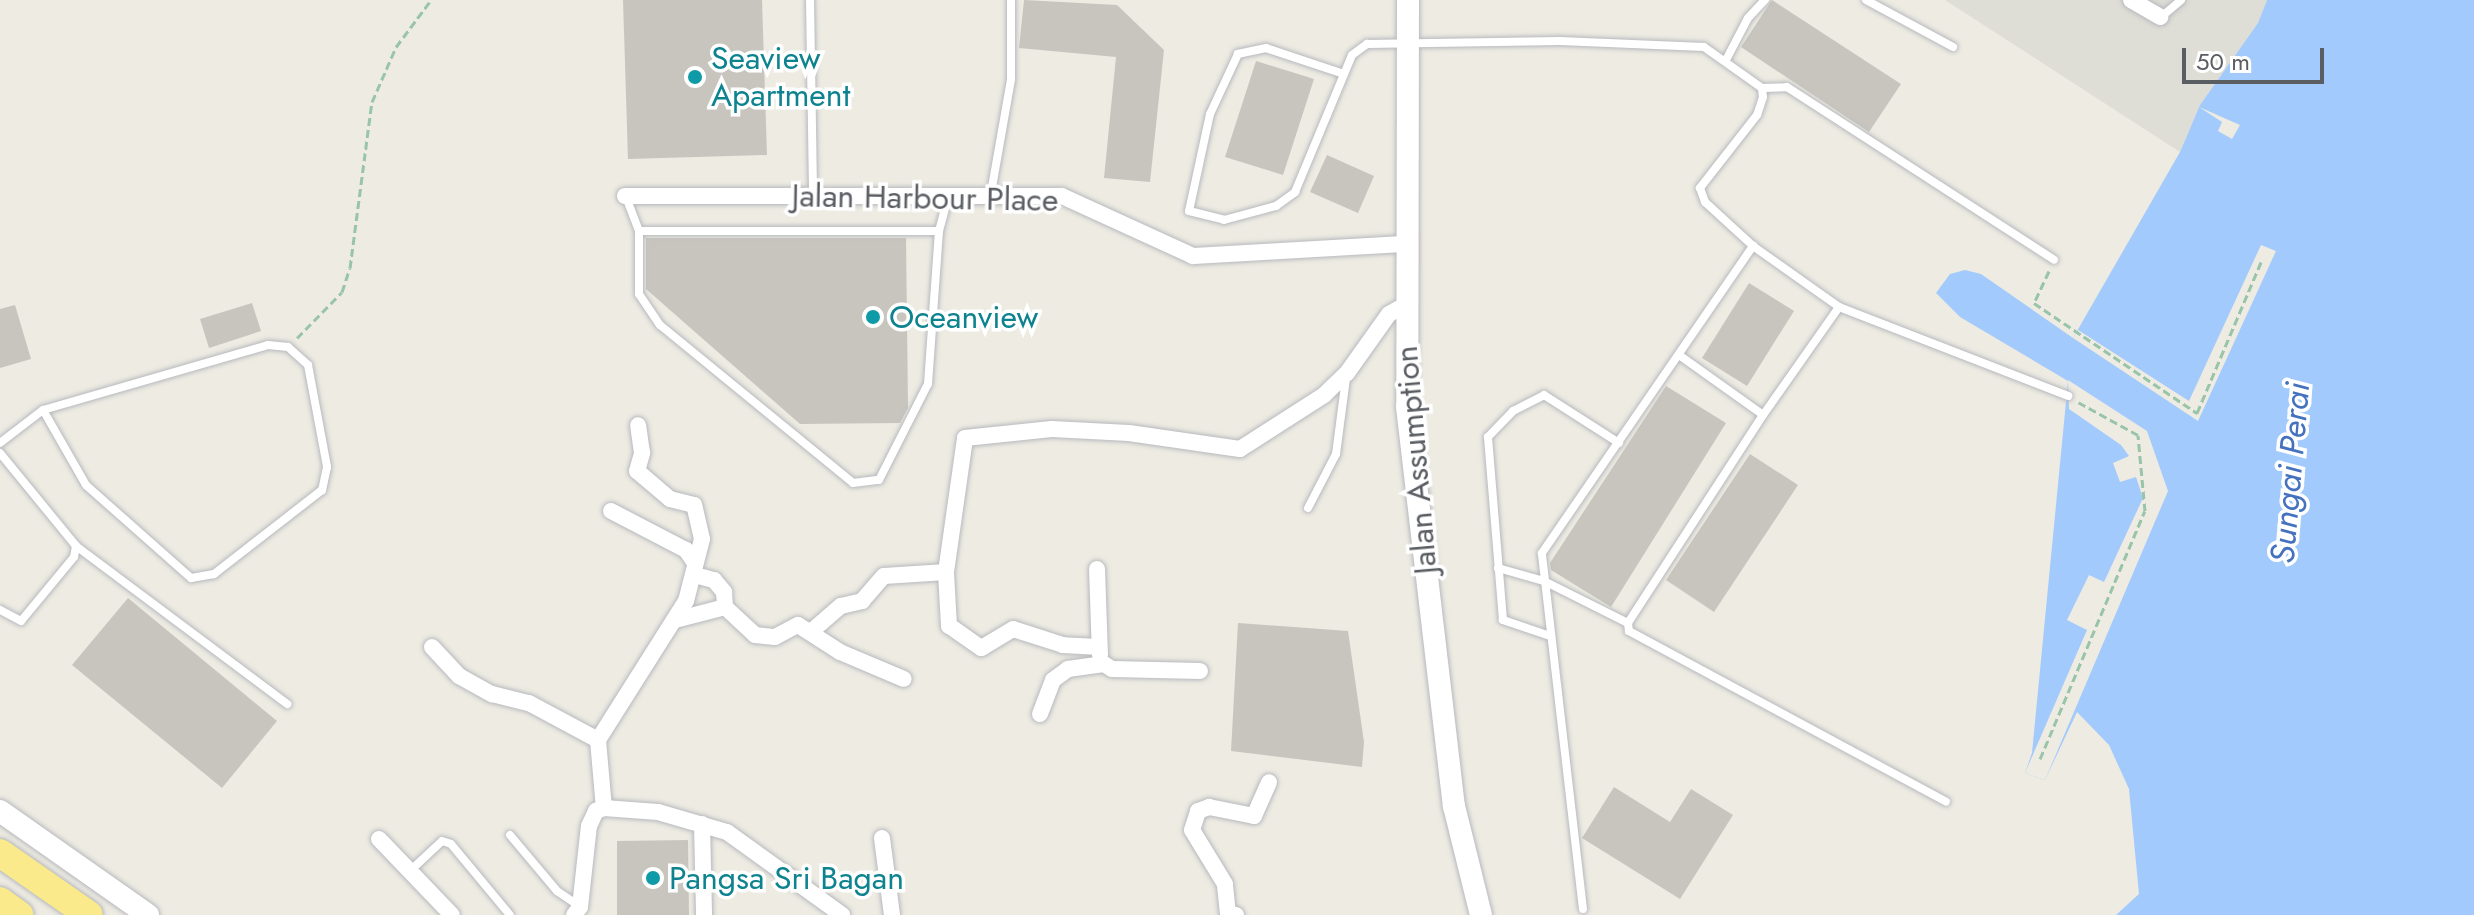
<!DOCTYPE html>
<style>
body{margin:0}
#map{position:relative;width:2474px;height:915px;overflow:hidden;background:#edebe2;font-family:Jost,sans-serif}
div>[style]{position:absolute}
.industrial>*{inset:0;background:#deddd6}
.water>*{inset:0;background:#a2cafc}
.pier>*{inset:0;background:#edebe2}
.building>*{inset:0;background:#c8c5bf}
.path>*{height:3px;margin-top:-1.5px;transform-origin:0;background:repeating-linear-gradient(90deg,#98c4a9 0 8px,transparent 0 12px)}
.roads{filter:drop-shadow(0 0 2px #b7b9be) drop-shadow(0 0 2px #b7b9be)}
.lane>*{height:8px;margin:-4px;padding:0 4px;transform-origin:4px;border-radius:4px;background:#fff}
.street>*{height:16px;margin:-8px;padding:0 8px;transform-origin:8px;border-radius:8px;background:#fff}
.secondary>*{height:22px;margin:-11px;padding:0 11px;transform-origin:11px;border-radius:11px;background:#fff}
.highway>*{height:28px;margin:-14px;padding:0 14px;transform-origin:14px;border-radius:14px;background:#faea8c}
.dots>*{width:22px;height:22px;translate:-50% -50%;box-sizing:border-box;border:4px solid #fff;border-radius:50%}
span{translate:-50% -50%;white-space:nowrap;text-align:center;line-height:1.15;-webkit-text-stroke:7px #fff;paint-order:stroke}
.culture-label{font-size:32px;color:#0d838f}
.left{translate:0 -50%;text-align:left}
.street-label{font-size:32px;color:#5a5d62}
.water-label{font-size:34px;color:#4572bf;font-style:italic}
.scale{position:absolute;left:2182px;top:48px;width:142px;height:36px;box-sizing:border-box;border:4px solid #5a5d62;border-top:0;padding-left:10px;font-size:24px;line-height:28px;white-space:nowrap;color:#5a5d62;-webkit-text-stroke:6px #fff;paint-order:stroke}
</style>
<div id="map">
<div class="industrial">
<div style="clip-path:polygon(1945px 0,2267px 0,2258px 23px,2200px 105px,2180px 152px)"></div>
</div>
<div class="water">
<div style="clip-path:polygon(2267px 0,2474px 0,2474px 915px,2116px 915px,2139px 894px,2129px 789px,2109px 745px,2077px 712px,2045px 780px,2025px 773px,2032px 753px,2068px 381px,1960px 317px,1936px 293px,1950px 274px,1965px 270px,1981px 274px,2073px 338px,2180px 152px,2200px 105px,2258px 23px)"></div>
</div>
<div class="pier">
<div style="clip-path:polygon(2199px 107px,2240px 125px,2232px 139px,2218px 131px,2222px 122px)"></div>
<div style="clip-path:polygon(2261px 245px,2276px 251px,2198px 421px,2073px 338px,2078px 330px,2189px 401px)"></div>
<div style="clip-path:polygon(2068px 380px,2147px 431px,2168px 491px,2045px 780px,2025px 773px,2087px 630px,2067px 620px,2089px 575px,2104px 582px,2143px 498px,2136px 477px,2120px 482px,2113px 463px,2129px 456px,2121px 445px,2069px 409px)"></div>
</div>
<div class="building">
<div style="clip-path:polygon(623px 0,762px 0,767px 155px,628px 159px)"></div>
<div style="clip-path:polygon(1024px 0,1117px 5px,1164px 50px,1150px 182px,1104px 178px,1116px 57px,1019px 48px)"></div>
<div style="clip-path:polygon(1772px 0,1901px 84px,1869px 132px,1741px 47px)"></div>
<div style="clip-path:polygon(1256px 61px,1314px 79px,1283px 175px,1225px 157px)"></div>
<div style="clip-path:polygon(1327px 155px,1374px 176px,1358px 213px,1310px 192px)"></div>
<div style="clip-path:polygon(646px 238px,906px 238px,908px 408px,900px 423px,800px 424px,646px 289px)"></div>
<div style="clip-path:polygon(1749px 283px,1794px 311px,1747px 386px,1702px 358px)"></div>
<div style="clip-path:polygon(252px 303px,261px 331px,209px 348px,200px 319px)"></div>
<div style="clip-path:polygon(15px 305px,31px 359px,0 368px,0 309px)"></div>
<div style="clip-path:polygon(1666px 386px,1726px 423px,1611px 607px,1551px 570px,1550px 563px)"></div>
<div style="clip-path:polygon(1750px 454px,1798px 485px,1714px 612px,1666px 580px)"></div>
<div style="clip-path:polygon(128px 598px,277px 721px,222px 788px,72px 665px)"></div>
<div style="clip-path:polygon(1238px 623px,1348px 631px,1364px 742px,1362px 767px,1231px 751px)"></div>
<div style="clip-path:polygon(1614px 787px,1670px 822px,1691px 789px,1733px 815px,1680px 899px,1582px 838px)"></div>
<div style="clip-path:polygon(688px 840px,689px 915px,617px 915px,617px 841px)"></div>
</div>
<div class="path">
<div style="left:2049px;top:271px;width:35px;rotate:115deg"></div>
<div style="left:2034px;top:303px;width:197px;rotate:34deg"></div>
<div style="left:2197px;top:413px;width:166px;rotate:-67deg"></div>
<div style="left:297px;top:338px;width:64px;rotate:-45.6deg"></div>
<div style="left:342px;top:292px;width:25px;rotate:-72deg"></div>
<div style="left:350px;top:268px;width:167px;rotate:-82.5deg"></div>
<div style="left:372px;top:102px;width:60px;rotate:-66.4deg"></div>
<div style="left:396px;top:47px;width:59px;rotate:-53.3deg"></div>
<div style="left:2040px;top:759px;width:269px;rotate:-67.1deg"></div>
<div style="left:2145px;top:511px;width:76px;rotate:-95.3deg"></div>
<div style="left:2138px;top:435px;width:68px;rotate:-151.2deg"></div>
</div>
<div class="roads">
<div class="lane">
<div style="left:810px;top:0;width:194px;rotate:89.1deg"></div>
<div style="left:1866px;top:0;width:99px;rotate:28.4deg"></div>
<div style="left:2161px;top:17px;width:26px;rotate:-40deg"></div>
<div style="left:1726px;top:60px;width:47px;rotate:-62.4deg"></div>
<div style="left:1748px;top:18px;width:25px;rotate:-47deg"></div>
<div style="left:1344px;top:74px;width:82px;rotate:-161.6deg"></div>
<div style="left:1266px;top:48px;width:29px;rotate:168deg"></div>
<div style="left:1238px;top:54px;width:66px;rotate:115deg"></div>
<div style="left:1210px;top:114px;width:99px;rotate:102.2deg"></div>
<div style="left:1189px;top:211px;width:36px;rotate:14deg"></div>
<div style="left:1224px;top:220px;width:54px;rotate:-15.1deg"></div>
<div style="left:1276px;top:206px;width:24px;rotate:-36deg"></div>
<div style="left:1295px;top:192px;width:148px;rotate:-67.4deg"></div>
<div style="left:1352px;top:55px;width:19px;rotate:-36deg"></div>
<div style="left:1367px;top:44px;width:193px;rotate:-0.9deg"></div>
<div style="left:1560px;top:41px;width:144px;rotate:2.4deg"></div>
<div style="left:1704px;top:47px;width:71px;rotate:35.3deg"></div>
<div style="left:1762px;top:88px;width:9px;rotate:84deg"></div>
<div style="left:1763px;top:97px;width:19px;rotate:108deg"></div>
<div style="left:1757px;top:115px;width:93px;rotate:128deg"></div>
<div style="left:1700px;top:188px;width:15px;rotate:70deg"></div>
<div style="left:1705px;top:202px;width:65px;rotate:42.5deg"></div>
<div style="left:1753px;top:246px;width:105px;rotate:35.3deg"></div>
<div style="left:1839px;top:307px;width:246px;rotate:21.2deg"></div>
<div style="left:1762px;top:88px;width:25px;rotate:-2deg"></div>
<div style="left:1787px;top:87px;width:318px;rotate:32.9deg"></div>
<div style="left:991px;top:193px;width:116px;rotate:-80deg"></div>
<div style="left:1011px;top:79px;width:79px;rotate:-90deg"></div>
<div style="left:626px;top:197px;width:36px;rotate:69deg"></div>
<div style="left:639px;top:231px;width:63px;rotate:90deg"></div>
<div style="left:639px;top:294px;width:37px;rotate:56deg"></div>
<div style="left:660px;top:325px;width:249px;rotate:39.3deg"></div>
<div style="left:853px;top:483px;width:26px;rotate:-7deg"></div>
<div style="left:879px;top:480px;width:108px;rotate:-63deg"></div>
<div style="left:928px;top:384px;width:153px;rotate:-85.9deg"></div>
<div style="left:939px;top:231px;width:35px;rotate:-75deg"></div>
<div style="left:639px;top:231px;width:300px"></div>
<div style="left:1839px;top:307px;width:132px;rotate:125.1deg"></div>
<div style="left:1763px;top:415px;width:248px;rotate:123deg"></div>
<div style="left:1628px;top:623px;width:8px;rotate:83deg"></div>
<div style="left:1629px;top:631px;width:360px;rotate:28.3deg"></div>
<div style="left:1679px;top:355px;width:103px;rotate:35.5deg"></div>
<div style="left:0;top:443px;width:54px;rotate:-37.5deg"></div>
<div style="left:43px;top:410px;width:234px;rotate:-16.1deg"></div>
<div style="left:268px;top:345px;width:20px;rotate:6deg"></div>
<div style="left:288px;top:347px;width:27px;rotate:42deg"></div>
<div style="left:308px;top:365px;width:104px;rotate:79.4deg"></div>
<div style="left:327px;top:467px;width:24px;rotate:102deg"></div>
<div style="left:322px;top:490px;width:137px;rotate:142.1deg"></div>
<div style="left:214px;top:574px;width:23px;rotate:170deg"></div>
<div style="left:191px;top:578px;width:140px;rotate:-138.5deg"></div>
<div style="left:86px;top:485px;width:86px;rotate:-119.8deg"></div>
<div style="left:0;top:453px;width:120px;rotate:50.7deg"></div>
<div style="left:76px;top:546px;width:11px;rotate:100deg"></div>
<div style="left:74px;top:557px;width:83px;rotate:129.6deg"></div>
<div style="left:21px;top:621px;width:24px;rotate:-152deg"></div>
<div style="left:1308px;top:508px;width:61px;rotate:-62.6deg"></div>
<div style="left:1336px;top:454px;width:77px;rotate:-82.5deg"></div>
<div style="left:76px;top:546px;width:264px;rotate:36.8deg"></div>
<div style="left:1498px;top:568px;width:48px;rotate:15.8deg"></div>
<div style="left:1544px;top:581px;width:94px;rotate:26.6deg"></div>
<div style="left:1550px;top:636px;width:50px;rotate:-161.2deg"></div>
<div style="left:1503px;top:620px;width:184px;rotate:-94.7deg"></div>
<div style="left:1488px;top:437px;width:36px;rotate:-46deg"></div>
<div style="left:1513px;top:411px;width:35px;rotate:-27deg"></div>
<div style="left:1544px;top:395px;width:89px;rotate:32.6deg"></div>
<div style="left:510px;top:835px;width:73px;rotate:50deg"></div>
<div style="left:557px;top:891px;width:27px;rotate:34deg"></div>
<div style="left:411px;top:870px;width:42px;rotate:-43.1deg"></div>
<div style="left:442px;top:841px;width:9px;rotate:18deg"></div>
<div style="left:451px;top:844px;width:92px;rotate:50.3deg"></div>
<div style="left:1583px;top:909px;width:358px;rotate:-96.6deg"></div>
<div style="left:1542px;top:553px;width:373px;rotate:-55.5deg"></div>
</div>
<div class="street">
<div style="left:2131px;top:0;width:34px;rotate:30deg"></div>
<div style="left:625px;top:196px;width:437px"></div>
<div style="left:1062px;top:196px;width:144px;rotate:24.6deg"></div>
<div style="left:1193px;top:256px;width:211px;rotate:-3.3deg"></div>
<div style="left:611px;top:511px;width:85px;rotate:27.5deg"></div>
<div style="left:686px;top:550px;width:16px;rotate:55deg"></div>
<div style="left:1097px;top:569px;width:86px;rotate:88deg"></div>
<div style="left:695px;top:575px;width:20px;rotate:15deg"></div>
<div style="left:714px;top:580px;width:16px;rotate:50deg"></div>
<div style="left:724px;top:592px;width:15px;rotate:86deg"></div>
<div style="left:725px;top:607px;width:41px;rotate:43deg"></div>
<div style="left:755px;top:635px;width:20px;rotate:6deg"></div>
<div style="left:775px;top:637px;width:26px;rotate:-28deg"></div>
<div style="left:798px;top:625px;width:50px;rotate:32.7deg"></div>
<div style="left:840px;top:652px;width:69px;rotate:22.9deg"></div>
<div style="left:675px;top:620px;width:52px;rotate:-14.6deg"></div>
<div style="left:813px;top:630px;width:37px;rotate:-41deg"></div>
<div style="left:841px;top:606px;width:22px;rotate:-13deg"></div>
<div style="left:862px;top:601px;width:33px;rotate:-49deg"></div>
<div style="left:884px;top:576px;width:62px;rotate:-3.7deg"></div>
<div style="left:432px;top:647px;width:40px;rotate:47deg"></div>
<div style="left:459px;top:676px;width:38px;rotate:29deg"></div>
<div style="left:492px;top:694px;width:38px;rotate:14deg"></div>
<div style="left:529px;top:703px;width:78px;rotate:28.2deg"></div>
<div style="left:598px;top:740px;width:68px;rotate:85deg"></div>
<div style="left:1099px;top:647px;width:36px;rotate:-177deg"></div>
<div style="left:1063px;top:645px;width:52px;rotate:-162.3deg"></div>
<div style="left:1013px;top:629px;width:37px;rotate:149deg"></div>
<div style="left:981px;top:648px;width:39px;rotate:-145deg"></div>
<div style="left:949px;top:626px;width:54px;rotate:-93.2deg"></div>
<div style="left:946px;top:572px;width:135px;rotate:-81.9deg"></div>
<div style="left:965px;top:438px;width:87px;rotate:-5.9deg"></div>
<div style="left:1052px;top:429px;width:77px;rotate:3deg"></div>
<div style="left:1129px;top:433px;width:112px;rotate:8.2deg"></div>
<div style="left:1240px;top:449px;width:100px;rotate:-32.7deg"></div>
<div style="left:1324px;top:395px;width:32px;rotate:-44deg"></div>
<div style="left:1347px;top:373px;width:72px;rotate:-54.6deg"></div>
<div style="left:1389px;top:314px;width:18px;rotate:-29deg"></div>
<div style="left:1040px;top:714px;width:36px;rotate:-69deg"></div>
<div style="left:1053px;top:680px;width:19px;rotate:-36deg"></div>
<div style="left:1068px;top:669px;width:36px;rotate:-8deg"></div>
<div style="left:1104px;top:664px;width:9px;rotate:32deg"></div>
<div style="left:1112px;top:669px;width:88px;rotate:1.3deg"></div>
<div style="left:598px;top:740px;width:165px;rotate:-57.7deg"></div>
<div style="left:686px;top:601px;width:64px;rotate:-75.5deg"></div>
<div style="left:702px;top:539px;width:35px;rotate:-103deg"></div>
<div style="left:694px;top:505px;width:25px;rotate:-166deg"></div>
<div style="left:670px;top:499px;width:43px;rotate:-139.7deg"></div>
<div style="left:637px;top:471px;width:19px;rotate:-74deg"></div>
<div style="left:642px;top:453px;width:28px;rotate:-98deg"></div>
<div style="left:702px;top:824px;width:91px;rotate:88.7deg"></div>
<div style="left:882px;top:838px;width:78px;rotate:82.6deg"></div>
<div style="left:379px;top:839px;width:105px;rotate:46.2deg"></div>
<div style="left:574px;top:915px;width:10px;rotate:-53deg"></div>
<div style="left:580px;top:907px;width:81px;rotate:-83.7deg"></div>
<div style="left:589px;top:826px;width:17px;rotate:-65deg"></div>
<div style="left:596px;top:811px;width:9px;rotate:-21deg"></div>
<div style="left:604px;top:808px;width:54px;rotate:4.2deg"></div>
<div style="left:658px;top:812px;width:72px;rotate:16.2deg"></div>
<div style="left:727px;top:832px;width:142px;rotate:35.8deg"></div>
<div style="left:1236px;top:915px;width:8px;rotate:-173deg"></div>
<div style="left:1228px;top:914px;width:30px;rotate:-96deg"></div>
<div style="left:1225px;top:884px;width:63px;rotate:-121.4deg"></div>
<div style="left:1192px;top:830px;width:20px;rotate:-72deg"></div>
<div style="left:1198px;top:811px;width:12px;rotate:-20deg"></div>
<div style="left:1209px;top:807px;width:46px;rotate:11.3deg"></div>
<div style="left:1254px;top:816px;width:37px;rotate:-66deg"></div>
</div>
<div class="secondary">
<div style="left:1408px;top:0;width:407px;rotate:90.1deg"></div>
<div style="left:1407px;top:407px;width:402px;rotate:83.3deg"></div>
<div style="left:1454px;top:806px;width:112px;rotate:76.1deg"></div>
<div style="left:0;top:811px;width:181px;rotate:35.1deg"></div>
</div>
<div class="highway">
<div style="left:0;top:853px;width:108px;rotate:34.9deg"></div>
<div style="left:0;top:901px;width:24px;rotate:36deg"></div>
</div>
</div>
<div class="dots">
<div style="left:695px;top:77px;background:#0f9aa8"></div>
<div style="left:873px;top:317px;background:#0f9aa8"></div>
<div style="left:653px;top:878px;background:#0f9aa8"></div>
</div>
<div class="culture-label">
<span class="left" style="left:711px;top:77px">Seaview<br>Apartment</span>
<span class="left" style="left:889px;top:317px">Oceanview</span>
<span class="left" style="left:669px;top:878px">Pangsa Sri Bagan</span>
</div>
<div class="street-label">
<span style="left:925px;top:198px;rotate:1deg">Jalan Harbour Place</span>
<span style="left:1416px;top:460px;rotate:-95deg">Jalan Assumption</span>
</div>
<div class="water-label">
<span style="left:2290px;top:473px;rotate:-85deg">Sungai Perai</span>
</div>
<div class="scale">50 m</div>
</div>
